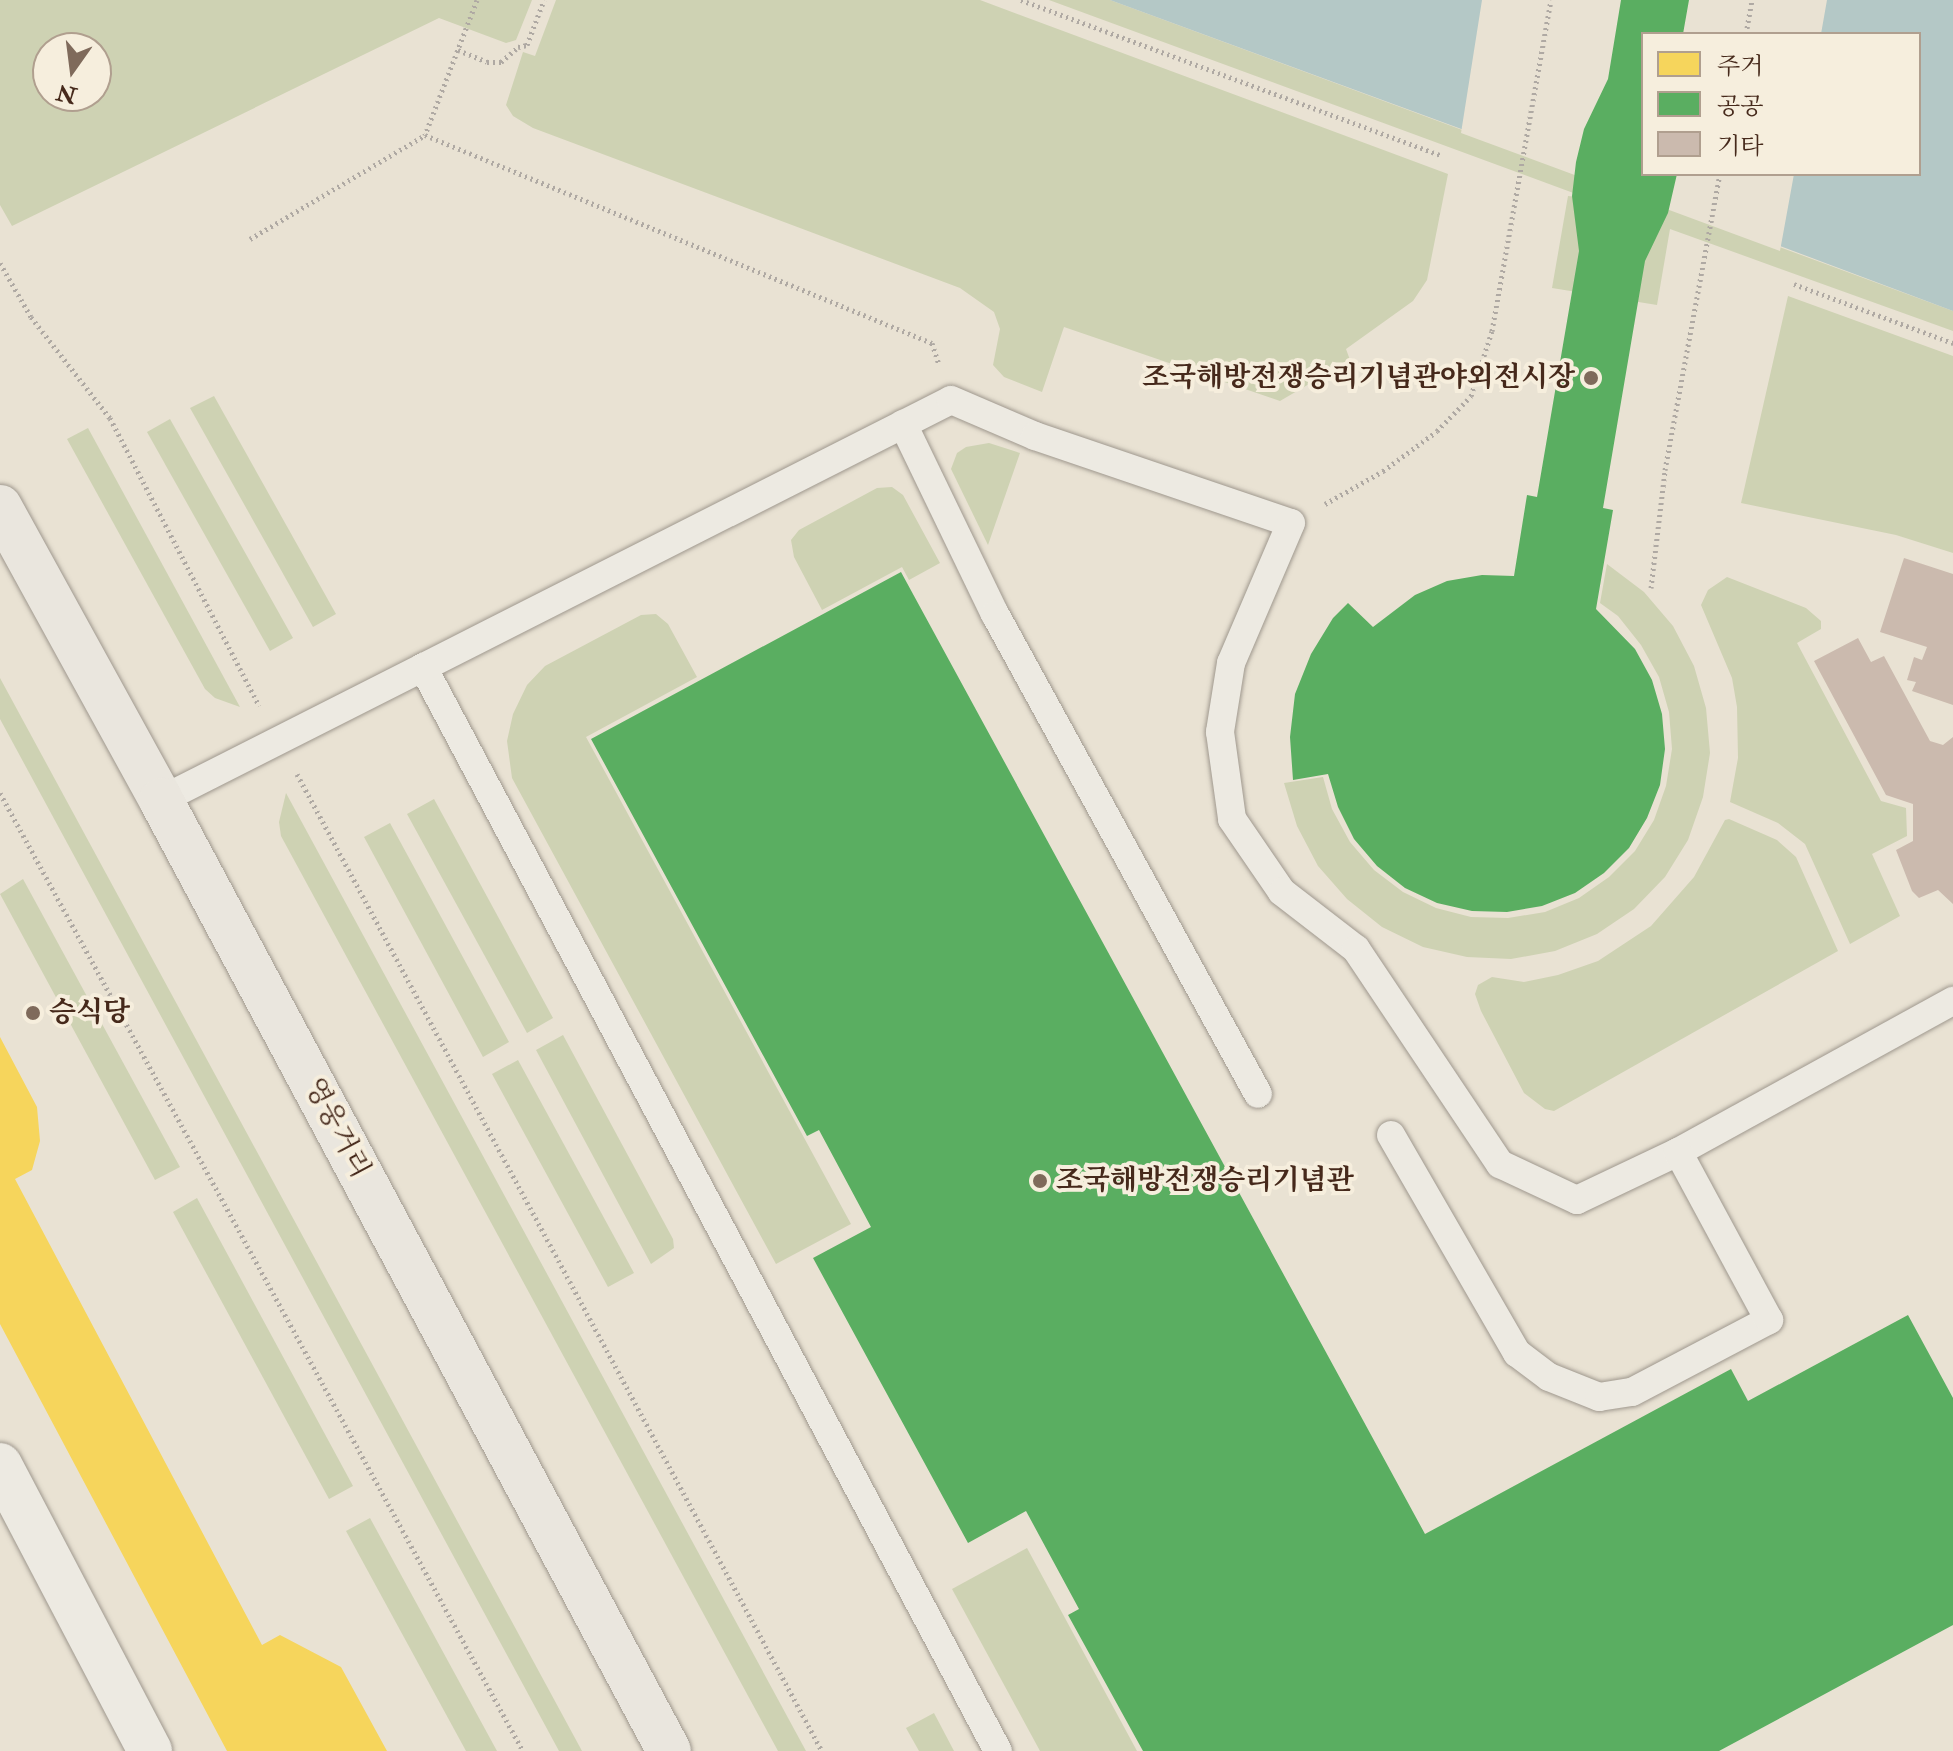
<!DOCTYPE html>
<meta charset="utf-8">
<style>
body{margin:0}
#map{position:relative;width:1953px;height:1751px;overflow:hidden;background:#e9e2d3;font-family:"IM FELL Double Pica","Noto Serif KR",serif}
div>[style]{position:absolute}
.green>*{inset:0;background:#ced2b3}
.water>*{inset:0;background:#b4c8c6}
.pier>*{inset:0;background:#e9e2d3}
.homes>*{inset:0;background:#f6d55c}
.public>*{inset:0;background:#5aae61}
.building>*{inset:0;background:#cbbaae}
.path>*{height:5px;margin-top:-2.5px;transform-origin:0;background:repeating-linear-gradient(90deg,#afa9a3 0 2px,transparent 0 6px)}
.roads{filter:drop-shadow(0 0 2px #9f988e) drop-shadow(0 0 2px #9f988e)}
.lane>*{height:28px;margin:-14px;padding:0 14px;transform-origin:14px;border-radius:14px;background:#edeae2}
.street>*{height:44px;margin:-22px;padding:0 22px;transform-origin:22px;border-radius:22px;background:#edeae2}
.primary>*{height:44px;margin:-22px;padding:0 22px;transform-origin:22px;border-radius:22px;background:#eae6de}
.path-bridge>*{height:5px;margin-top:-2.5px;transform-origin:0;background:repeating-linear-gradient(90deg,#afa9a3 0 2px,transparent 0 6px)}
.dots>*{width:22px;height:22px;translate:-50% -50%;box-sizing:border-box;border:4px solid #f6eedd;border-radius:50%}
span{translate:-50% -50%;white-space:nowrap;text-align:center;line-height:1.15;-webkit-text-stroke:8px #f6eedd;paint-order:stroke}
.poi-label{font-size:28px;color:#46291b;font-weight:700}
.right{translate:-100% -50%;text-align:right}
.left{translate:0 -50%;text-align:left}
.street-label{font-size:28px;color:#46291b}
.legend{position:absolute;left:1641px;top:32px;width:280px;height:144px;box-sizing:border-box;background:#f6eedd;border:2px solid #b09f8f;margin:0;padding:10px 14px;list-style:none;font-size:24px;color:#46291b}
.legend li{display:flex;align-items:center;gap:16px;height:40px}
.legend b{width:40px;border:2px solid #b09f8f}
.north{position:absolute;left:32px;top:32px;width:80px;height:80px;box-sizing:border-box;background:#f6eedd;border:2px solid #b09f8f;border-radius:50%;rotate:194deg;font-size:22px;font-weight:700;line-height:32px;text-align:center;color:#46291b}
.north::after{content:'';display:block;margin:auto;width:28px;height:36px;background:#7f6a5b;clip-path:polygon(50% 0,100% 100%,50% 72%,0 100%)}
</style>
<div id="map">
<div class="green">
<div style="clip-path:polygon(evenodd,0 0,532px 0,516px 40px,506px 43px,439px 18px,12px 226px,0 205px,0 0,48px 48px,96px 48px,96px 96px,48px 96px,48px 48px)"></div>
<div style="clip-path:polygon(556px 0,980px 0,1448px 174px,1427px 280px,1413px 301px,1346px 349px,1350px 360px,1280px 401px,1064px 327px,1042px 392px,1004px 377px,993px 365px,1000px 329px,994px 312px,960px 288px,533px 128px,513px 116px,506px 105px,523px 52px,535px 56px)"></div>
<div style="clip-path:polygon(1049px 0,1110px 0,1953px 311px,1953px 331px,1670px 229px,1657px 305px,1552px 288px,1568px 196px,1587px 198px)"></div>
<div style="clip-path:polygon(1788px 296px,1953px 356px,1953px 553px,1896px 535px,1741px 503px)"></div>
<div style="clip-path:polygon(214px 396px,336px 614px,313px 627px,190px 408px)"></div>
<div style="clip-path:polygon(170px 419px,293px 638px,270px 651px,147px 432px)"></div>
<div style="clip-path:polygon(88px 428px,240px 707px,215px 698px,205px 689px,67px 439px)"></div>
<div style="clip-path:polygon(989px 443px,1020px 453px,988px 545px,951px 469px,957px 453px,966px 447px)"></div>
<div style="clip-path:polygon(892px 487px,903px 495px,940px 563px,909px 580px,902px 567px,822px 610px,794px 557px,791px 540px,799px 530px,877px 488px)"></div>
<div style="clip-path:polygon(1607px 564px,1644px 592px,1673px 626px,1694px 666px,1706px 708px,1710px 753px,1703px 797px,1688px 840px,1665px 877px,1634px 909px,1597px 934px,1555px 951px,1511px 959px,1467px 957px,1423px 947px,1382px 927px,1347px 899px,1318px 866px,1297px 826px,1284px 783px,1323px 777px,1332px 809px,1350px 842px,1374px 870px,1403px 892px,1436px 908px,1471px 917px,1508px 918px,1545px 912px,1579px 898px,1609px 877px,1635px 851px,1654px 820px,1666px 786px,1672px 749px,1669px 712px,1659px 677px,1641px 645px,1618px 616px,1600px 603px)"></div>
<div style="clip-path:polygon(1727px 577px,1806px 608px,1821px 621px,1821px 629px,1797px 643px,1881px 801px,1906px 808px,1907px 836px,1872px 854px,1900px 916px,1850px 944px,1805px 844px,1778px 823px,1730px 802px,1738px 758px,1737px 707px,1732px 678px,1701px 605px,1708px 590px)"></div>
<div style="clip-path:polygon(656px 614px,668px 624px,697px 677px,586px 737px,851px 1224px,776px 1264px,512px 778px,507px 741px,513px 714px,527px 685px,545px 666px,641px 615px)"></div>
<div style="clip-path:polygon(0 678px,582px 1751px,559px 1751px,0 719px)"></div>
<div style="clip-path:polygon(286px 793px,806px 1751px,778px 1751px,281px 836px,279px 822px)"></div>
<div style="clip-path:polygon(434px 799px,553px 1018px,527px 1033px,407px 814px)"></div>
<div style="clip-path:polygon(1729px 819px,1777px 840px,1796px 857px,1838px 951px,1554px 1111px,1545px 1109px,1524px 1093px,1481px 1011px,1475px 994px,1478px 985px,1492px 977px,1524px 982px,1558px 975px,1598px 961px,1651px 926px,1694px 877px,1725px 820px)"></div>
<div style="clip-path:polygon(390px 823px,509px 1042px,483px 1057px,364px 837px)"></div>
<div style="clip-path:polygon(23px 879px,180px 1167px,155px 1180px,0 894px)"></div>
<div style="clip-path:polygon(563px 1035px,673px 1239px,674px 1248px,651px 1264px,536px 1050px)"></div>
<div style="clip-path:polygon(518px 1060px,634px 1273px,608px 1287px,492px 1074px)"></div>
<div style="clip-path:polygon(197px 1198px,353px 1486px,329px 1499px,173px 1212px)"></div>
<div style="clip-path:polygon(370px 1518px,497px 1751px,466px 1751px,346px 1531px)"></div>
<div style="clip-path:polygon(1027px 1548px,1137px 1751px,1040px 1751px,952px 1589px)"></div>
<div style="clip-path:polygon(934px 1713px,954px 1751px,919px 1751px,906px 1728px)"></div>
</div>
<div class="water">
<div style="clip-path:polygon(evenodd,1110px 0,1953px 0,1953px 311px,1788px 249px,1110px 0,1643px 34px,1919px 34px,1919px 174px,1643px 174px,1643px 34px)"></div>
</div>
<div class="pier">
<div style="clip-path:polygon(1482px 0,1827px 0,1821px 34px,1643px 34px,1643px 174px,1794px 174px,1780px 251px,1461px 133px)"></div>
</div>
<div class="homes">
<div style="clip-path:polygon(0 1037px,37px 1107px,40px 1141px,32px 1170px,15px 1179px,262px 1645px,280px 1635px,341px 1667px,387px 1751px,227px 1751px,0 1324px)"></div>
</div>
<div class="public">
<div style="clip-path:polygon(1621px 0,1689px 0,1683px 34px,1643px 34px,1643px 174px,1677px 174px,1668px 213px,1645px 261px,1603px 508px,1613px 510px,1596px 609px,1635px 649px,1652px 680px,1662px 714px,1665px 749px,1660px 785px,1647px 818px,1629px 848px,1604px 873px,1575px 893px,1542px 906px,1507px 912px,1472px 911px,1437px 903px,1405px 888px,1377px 866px,1354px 839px,1338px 807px,1328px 774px,1293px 780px,1290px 737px,1295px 694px,1311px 654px,1333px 618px,1348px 603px,1373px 627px,1415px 595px,1447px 581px,1482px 575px,1514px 576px,1527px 495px,1537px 497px,1579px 251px,1572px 196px,1576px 162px,1584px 129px,1608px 79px)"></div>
<div style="clip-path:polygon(901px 572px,1425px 1534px,1731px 1369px,1748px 1401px,1908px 1315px,1953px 1398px,1953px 1625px,1719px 1751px,1143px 1751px,1068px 1615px,1079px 1609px,1026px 1511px,968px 1543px,813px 1258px,871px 1227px,819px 1130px,807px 1136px,591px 739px)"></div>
</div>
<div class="building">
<div style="clip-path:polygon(1904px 558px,1953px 574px,1953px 705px,1912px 691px,1916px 682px,1907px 680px,1914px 657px,1922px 660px,1927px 647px,1880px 632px)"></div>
<div style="clip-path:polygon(1858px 638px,1871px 662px,1884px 656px,1930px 741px,1943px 745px,1953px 737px,1953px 904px,1938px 890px,1919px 898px,1912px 891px,1896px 850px,1913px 841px,1913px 804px,1886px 795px,1814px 661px)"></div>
</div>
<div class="path">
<div style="left:477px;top:0;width:145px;rotate:111.1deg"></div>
<div style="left:425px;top:135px;width:548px;rotate:22.31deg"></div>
<div style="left:932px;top:343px;width:22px;rotate:72deg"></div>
<div style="left:1021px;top:0;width:449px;rotate:20.3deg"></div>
<div style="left:1746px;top:34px;width:35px;rotate:-80deg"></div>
<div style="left:458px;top:50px;width:31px;rotate:22deg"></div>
<div style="left:487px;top:62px;width:14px"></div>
<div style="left:501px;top:62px;width:23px;rotate:-41deg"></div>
<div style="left:518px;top:47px;width:9px;rotate:-13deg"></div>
<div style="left:527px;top:45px;width:48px;rotate:-69.3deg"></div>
<div style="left:250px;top:239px;width:204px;rotate:-30.7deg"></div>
<div style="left:0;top:263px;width:62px;rotate:60.1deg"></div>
<div style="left:31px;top:317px;width:128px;rotate:52deg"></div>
<div style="left:110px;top:418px;width:324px;rotate:62.6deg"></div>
<div style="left:1794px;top:284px;width:170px;rotate:20.4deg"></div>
<div style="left:1325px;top:504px;width:67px;rotate:-29.6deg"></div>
<div style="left:1383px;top:471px;width:67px;rotate:-36.5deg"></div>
<div style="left:1437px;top:431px;width:49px;rotate:-45.8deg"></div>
<div style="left:1471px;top:396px;width:68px;rotate:-72.1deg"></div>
<div style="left:1651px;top:588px;width:119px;rotate:-83.2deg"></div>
<div style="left:297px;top:774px;width:1109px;rotate:61.75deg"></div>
<div style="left:0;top:793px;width:1091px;rotate:61.37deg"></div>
</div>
<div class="roads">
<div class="lane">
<div style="left:903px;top:424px;width:211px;rotate:64.2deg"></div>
<div style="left:995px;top:614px;width:547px;rotate:61.28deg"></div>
<div style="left:423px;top:667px;width:1227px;rotate:62.06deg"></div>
<div style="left:161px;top:800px;width:885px;rotate:-26.85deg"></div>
<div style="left:951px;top:400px;width:91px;rotate:23.2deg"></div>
<div style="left:1035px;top:436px;width:270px;rotate:18.8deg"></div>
<div style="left:1291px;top:523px;width:152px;rotate:113.2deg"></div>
<div style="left:1231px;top:663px;width:70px;rotate:99.1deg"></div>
<div style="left:1220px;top:732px;width:88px;rotate:82.1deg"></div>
<div style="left:1232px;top:819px;width:88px;rotate:55.6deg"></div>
<div style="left:1282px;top:892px;width:93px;rotate:37.6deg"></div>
<div style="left:1356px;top:949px;width:259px;rotate:56.2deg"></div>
<div style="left:1500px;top:1164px;width:85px;rotate:25.1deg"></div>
<div style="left:1577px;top:1200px;width:112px;rotate:-25.4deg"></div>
<div style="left:1678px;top:1152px;width:314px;rotate:-28.8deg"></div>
<div style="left:1391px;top:1135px;width:252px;rotate:60deg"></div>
<div style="left:1517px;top:1353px;width:40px;rotate:37deg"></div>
<div style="left:1549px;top:1377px;width:54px;rotate:21.8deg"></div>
<div style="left:1599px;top:1397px;width:33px;rotate:-9deg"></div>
<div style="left:1632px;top:1392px;width:155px;rotate:-27.7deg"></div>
<div style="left:1769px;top:1320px;width:191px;rotate:-118.4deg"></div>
</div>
<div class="street">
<div style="left:0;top:1465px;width:323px;rotate:62.3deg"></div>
</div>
<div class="primary">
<div style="left:0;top:507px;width:334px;rotate:61.2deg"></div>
<div style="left:161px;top:800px;width:1078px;rotate:61.89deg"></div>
</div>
</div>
<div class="path-bridge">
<div style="left:1492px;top:331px;width:336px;rotate:-79.9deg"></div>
<div style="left:1665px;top:470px;width:301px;rotate:-79.5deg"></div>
</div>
<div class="dots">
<div style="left:1591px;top:378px;background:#7f6a5b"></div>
<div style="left:33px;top:1013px;background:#7f6a5b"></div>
<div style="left:1040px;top:1181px;background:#7f6a5b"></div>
</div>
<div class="poi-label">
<span class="right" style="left:1575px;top:378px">조국해방전쟁승리기념관야외전시장</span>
<span class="left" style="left:49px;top:1013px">승식당</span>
<span class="left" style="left:1056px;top:1181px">조국해방전쟁승리기념관</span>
</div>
<div class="street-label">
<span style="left:337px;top:1128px;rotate:62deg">영웅거리</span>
</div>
<ul class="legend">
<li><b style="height:22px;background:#f6d55c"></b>주거</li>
<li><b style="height:22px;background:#5aae61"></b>공공</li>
<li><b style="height:22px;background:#cbbaae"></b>기타</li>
</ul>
<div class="north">N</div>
</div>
